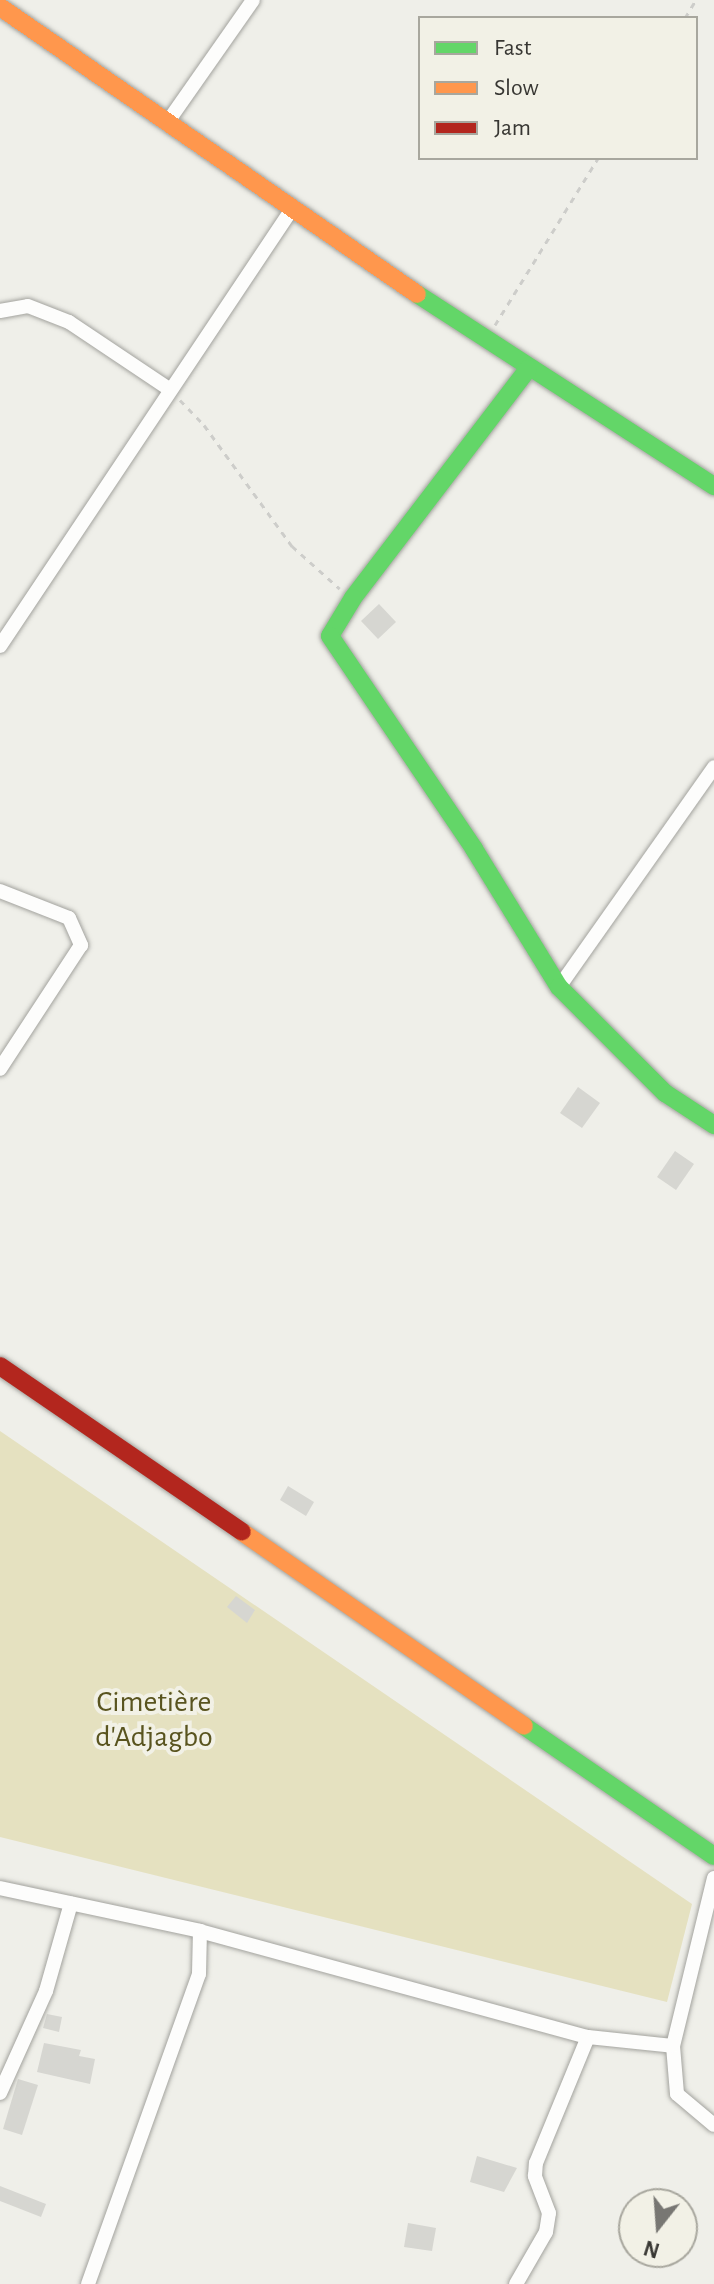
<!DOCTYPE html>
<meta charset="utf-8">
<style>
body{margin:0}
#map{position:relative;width:714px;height:2284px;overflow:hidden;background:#efefe9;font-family:"Alegreya Sans",sans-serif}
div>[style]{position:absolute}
.green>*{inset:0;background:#e5e1c0}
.building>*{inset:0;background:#d6d6d1}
.path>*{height:3px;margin-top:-1.5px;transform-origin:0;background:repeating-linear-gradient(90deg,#cdcdca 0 6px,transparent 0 12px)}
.roads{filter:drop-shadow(0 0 2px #a3a39e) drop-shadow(0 0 2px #a3a39e)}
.street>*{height:14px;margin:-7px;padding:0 7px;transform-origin:7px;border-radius:7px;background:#fdfdfc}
.fast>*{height:18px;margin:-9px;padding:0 9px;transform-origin:9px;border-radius:9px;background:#63d668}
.slow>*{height:18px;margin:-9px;padding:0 9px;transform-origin:9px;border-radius:9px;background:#ff974d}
.jam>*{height:18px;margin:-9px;padding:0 9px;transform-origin:9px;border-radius:9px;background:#b3261e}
span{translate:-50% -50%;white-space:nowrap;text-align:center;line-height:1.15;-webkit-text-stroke:8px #f2f1e6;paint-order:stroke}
.park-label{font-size:30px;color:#59541f}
.legend{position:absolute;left:418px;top:16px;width:280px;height:144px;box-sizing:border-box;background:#f2f1e6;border:2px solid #a8a79e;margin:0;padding:10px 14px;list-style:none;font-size:24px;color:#383733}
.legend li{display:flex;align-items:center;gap:16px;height:40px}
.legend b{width:40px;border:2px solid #a8a79e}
.north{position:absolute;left:618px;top:2188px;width:80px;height:80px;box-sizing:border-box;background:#f2f1e6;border:2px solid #a8a79e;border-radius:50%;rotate:197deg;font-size:22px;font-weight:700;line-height:32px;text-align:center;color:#383733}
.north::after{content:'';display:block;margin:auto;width:28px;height:36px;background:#787773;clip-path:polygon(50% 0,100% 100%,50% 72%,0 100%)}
</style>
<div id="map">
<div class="green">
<div style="clip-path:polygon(0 1431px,692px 1904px,667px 2002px,0 1837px)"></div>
</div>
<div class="building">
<div style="clip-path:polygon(379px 604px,396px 622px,378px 639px,361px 621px)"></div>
<div style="clip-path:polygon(578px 1087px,600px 1103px,582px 1128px,560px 1113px)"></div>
<div style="clip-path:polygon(675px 1151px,694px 1164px,676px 1190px,657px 1177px)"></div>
<div style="clip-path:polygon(288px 1486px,314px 1502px,306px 1516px,280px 1500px)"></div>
<div style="clip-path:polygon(236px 1596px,255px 1610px,247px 1623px,227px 1607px)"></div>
<div style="clip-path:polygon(47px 2014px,62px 2017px,59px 2032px,43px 2028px)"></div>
<div style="clip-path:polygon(44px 2043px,81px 2050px,79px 2056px,95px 2059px,90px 2084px,37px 2072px)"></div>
<div style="clip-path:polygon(18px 2079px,38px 2085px,22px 2135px,3px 2129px)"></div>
<div style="clip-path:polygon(477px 2156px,517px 2168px,504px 2192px,470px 2182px)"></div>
<div style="clip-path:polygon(0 2186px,46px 2204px,41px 2217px,0 2201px)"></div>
<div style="clip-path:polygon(408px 2223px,436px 2228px,432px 2251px,404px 2247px)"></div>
</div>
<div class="path">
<div style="left:685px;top:18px;width:21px;rotate:-59deg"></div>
<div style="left:495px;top:325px;width:196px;rotate:-58.3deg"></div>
<div style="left:180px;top:400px;width:35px;rotate:46deg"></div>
<div style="left:204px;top:425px;width:150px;rotate:54deg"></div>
<div style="left:292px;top:546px;width:64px;rotate:41.9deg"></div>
</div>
<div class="roads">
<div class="street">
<div style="left:169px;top:120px;width:146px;rotate:-55deg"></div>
<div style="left:0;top:311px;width:28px;rotate:-10deg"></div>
<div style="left:28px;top:306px;width:44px;rotate:21.3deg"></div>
<div style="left:69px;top:322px;width:120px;rotate:33.8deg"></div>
<div style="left:0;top:646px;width:526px;rotate:-56.25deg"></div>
<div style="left:0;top:891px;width:74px;rotate:21.4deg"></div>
<div style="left:69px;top:918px;width:30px;rotate:66deg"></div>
<div style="left:81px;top:945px;width:148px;rotate:123.2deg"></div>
<div style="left:559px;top:987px;width:269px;rotate:-54.8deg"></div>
<div style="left:714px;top:1878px;width:173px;rotate:103.7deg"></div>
<div style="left:673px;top:2046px;width:48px;rotate:85.2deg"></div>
<div style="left:677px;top:2094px;width:48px;rotate:40deg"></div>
<div style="left:0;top:1888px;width:205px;rotate:12.1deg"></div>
<div style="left:200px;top:1931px;width:402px;rotate:15.3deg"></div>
<div style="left:588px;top:2037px;width:85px;rotate:6deg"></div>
<div style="left:0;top:2093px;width:112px;rotate:-65.7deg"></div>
<div style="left:46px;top:1991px;width:91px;rotate:-74.1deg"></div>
<div style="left:88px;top:2284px;width:329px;rotate:-70.3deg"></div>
<div style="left:199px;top:1974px;width:43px;rotate:-88.7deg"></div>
<div style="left:516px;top:2284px;width:60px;rotate:-60deg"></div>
<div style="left:546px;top:2232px;width:19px;rotate:-81deg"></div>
<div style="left:549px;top:2213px;width:40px;rotate:-111deg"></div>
<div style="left:535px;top:2176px;width:13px;rotate:-86deg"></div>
<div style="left:536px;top:2163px;width:136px;rotate:-67.6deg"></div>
</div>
<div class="fast">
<div style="left:417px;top:294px;width:354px;rotate:32.9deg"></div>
<div style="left:528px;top:369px;width:288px;rotate:127.4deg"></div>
<div style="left:353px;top:598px;width:44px;rotate:121.2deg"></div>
<div style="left:330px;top:636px;width:257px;rotate:55.9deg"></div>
<div style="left:474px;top:849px;width:162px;rotate:58.4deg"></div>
<div style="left:559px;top:987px;width:150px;rotate:45deg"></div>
<div style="left:665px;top:1093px;width:59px;rotate:33.1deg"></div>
<div style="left:524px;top:1726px;width:230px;rotate:34.4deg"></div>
</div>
<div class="slow">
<div style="left:0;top:7px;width:506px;rotate:34.54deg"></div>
<div style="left:242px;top:1532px;width:342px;rotate:34.5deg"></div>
</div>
<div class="jam">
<div style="left:0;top:1366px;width:293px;rotate:34.4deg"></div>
</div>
</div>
<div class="park-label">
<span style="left:154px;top:1719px">Cimetière<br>d'Adjagbo</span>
</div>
<ul class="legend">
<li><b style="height:10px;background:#63d668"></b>Fast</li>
<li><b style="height:10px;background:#ff974d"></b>Slow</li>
<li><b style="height:10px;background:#b3261e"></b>Jam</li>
</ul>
<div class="north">N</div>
</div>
